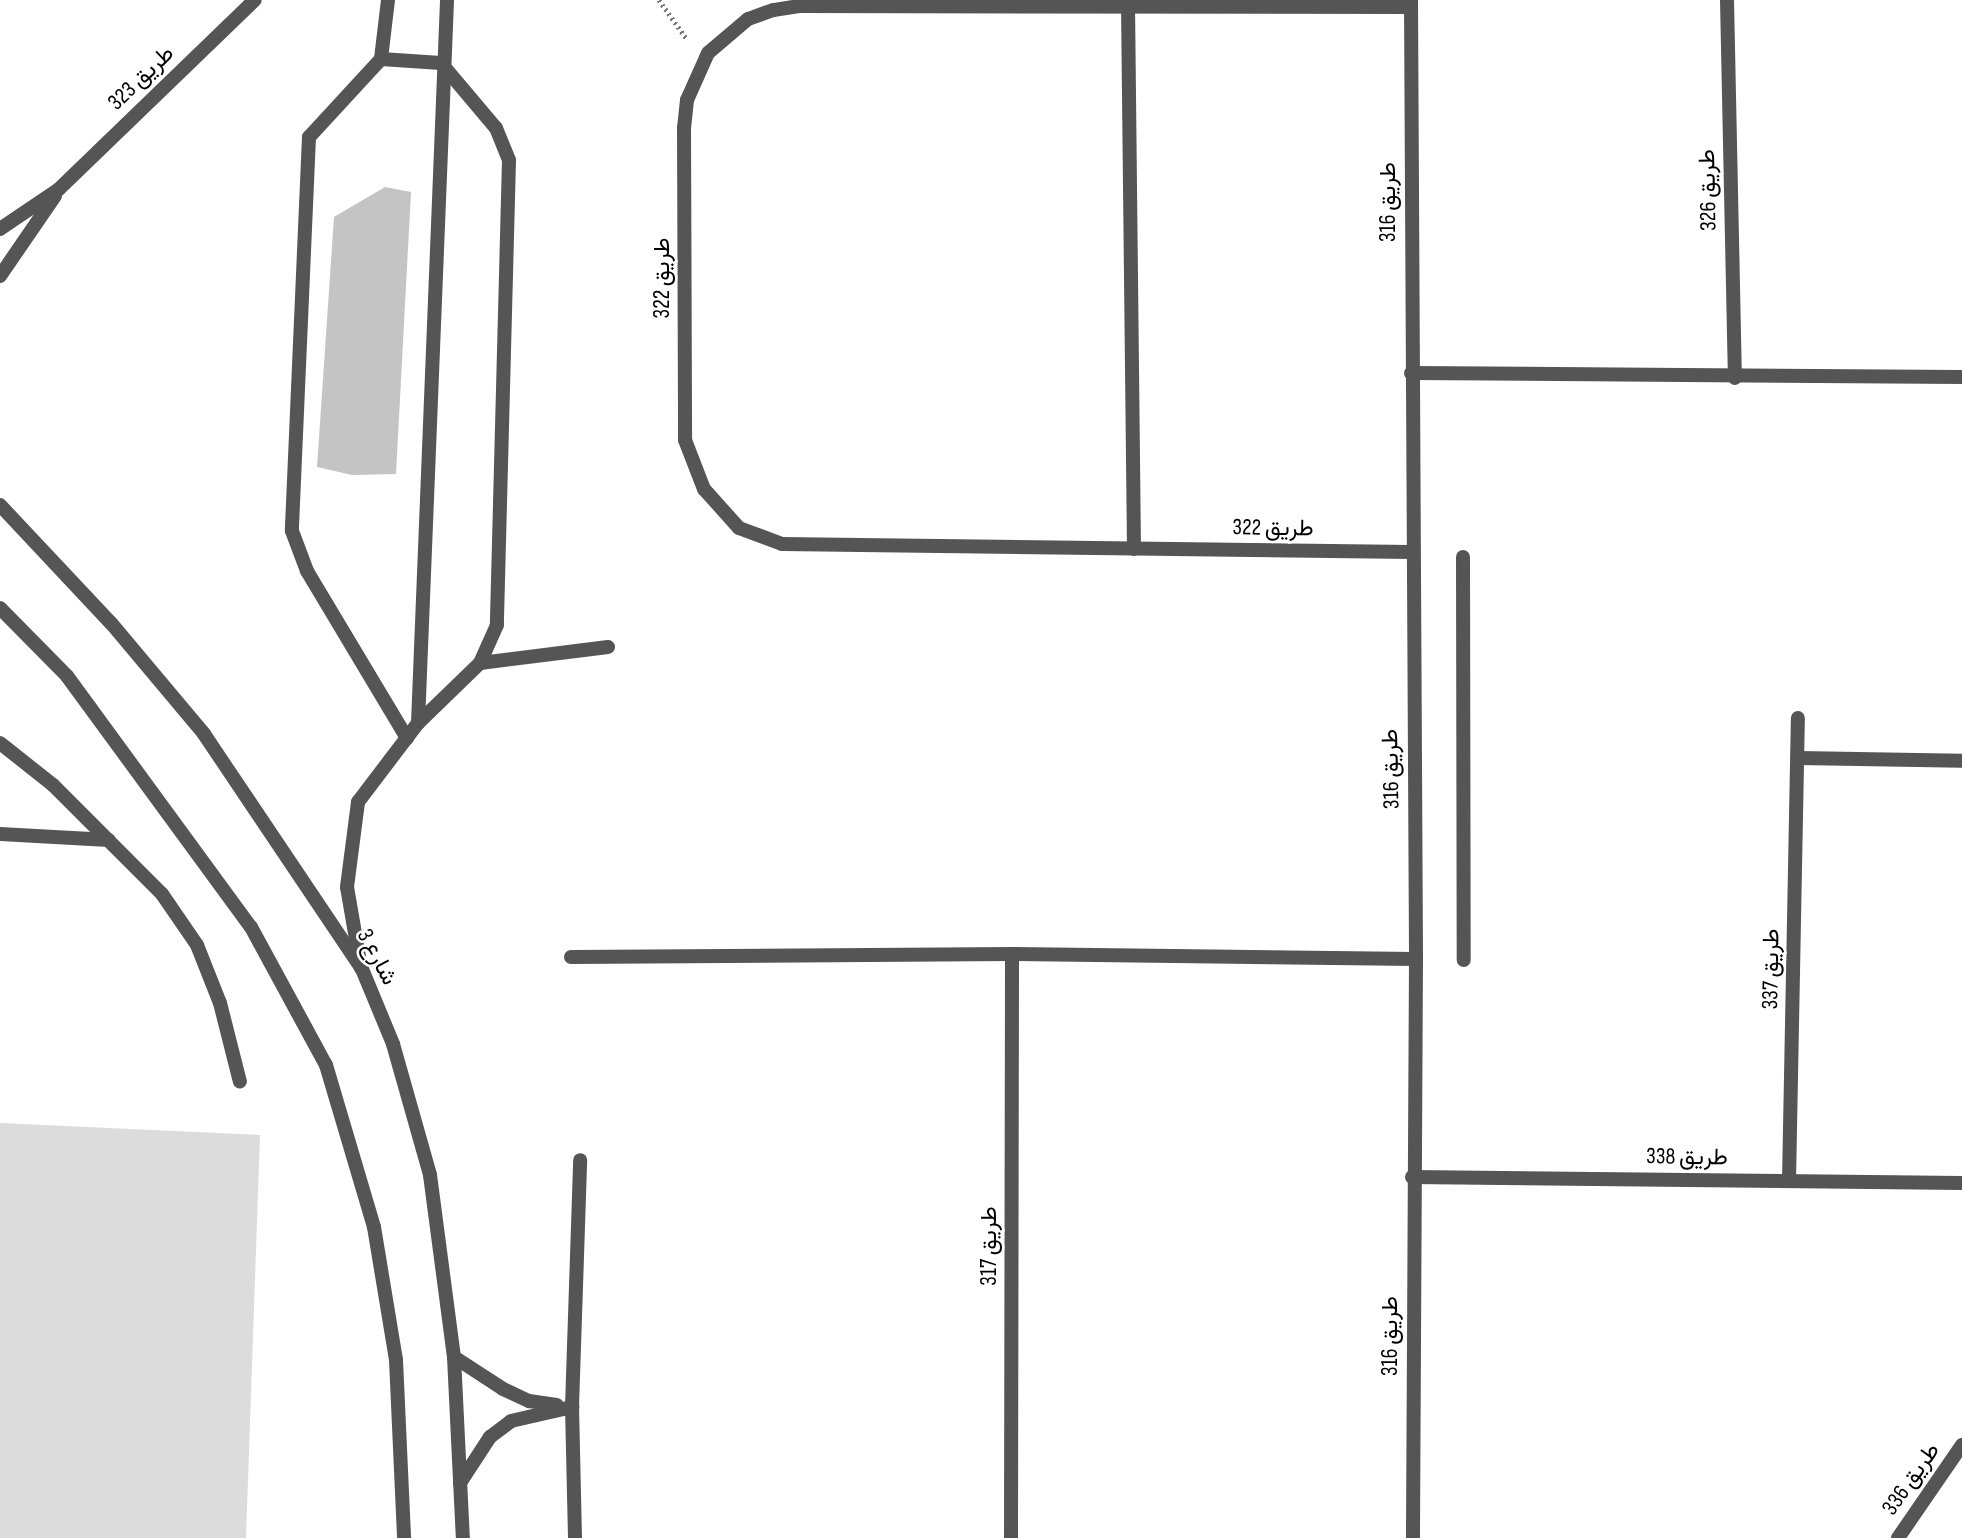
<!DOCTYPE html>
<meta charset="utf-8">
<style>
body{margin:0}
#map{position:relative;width:1962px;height:1538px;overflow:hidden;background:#fff;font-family:"Sofia Sans Condensed",Vazirmatn,sans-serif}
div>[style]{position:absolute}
.green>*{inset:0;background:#dcdcdc}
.building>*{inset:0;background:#c4c4c4}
.path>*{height:4.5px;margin-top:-2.25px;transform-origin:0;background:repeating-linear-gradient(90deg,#777 0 2px,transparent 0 5.5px)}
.service>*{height:14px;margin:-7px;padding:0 7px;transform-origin:7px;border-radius:7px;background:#555}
.minor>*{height:14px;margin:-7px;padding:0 7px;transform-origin:7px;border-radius:7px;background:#555}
.tertiary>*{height:14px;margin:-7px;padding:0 7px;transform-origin:7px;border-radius:7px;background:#555}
span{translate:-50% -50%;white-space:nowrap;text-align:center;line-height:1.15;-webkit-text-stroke:5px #fff;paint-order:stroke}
.street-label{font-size:23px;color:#000}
</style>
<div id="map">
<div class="green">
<div style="clip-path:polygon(0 1123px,260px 1135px,246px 1538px,0 1538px)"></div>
</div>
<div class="building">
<div style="clip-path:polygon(385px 187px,411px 192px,396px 474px,352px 475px,317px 467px,334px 217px)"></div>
</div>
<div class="path">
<div style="left:659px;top:0;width:48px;rotate:54.3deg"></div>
</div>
<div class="service">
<div style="left:388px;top:0;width:59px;rotate:96.8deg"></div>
<div style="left:381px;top:59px;width:106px;rotate:132.7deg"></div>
<div style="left:309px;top:137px;width:394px;rotate:92.5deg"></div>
<div style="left:292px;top:531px;width:43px;rotate:69.4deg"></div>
<div style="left:307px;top:571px;width:195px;rotate:59.1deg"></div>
<div style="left:381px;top:59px;width:60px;rotate:3.8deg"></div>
<div style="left:441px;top:63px;width:85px;rotate:49.8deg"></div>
<div style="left:496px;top:128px;width:35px;rotate:68deg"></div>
<div style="left:509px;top:160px;width:465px;rotate:91.5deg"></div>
<div style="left:497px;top:625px;width:42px;rotate:114.1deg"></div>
<div style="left:480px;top:663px;width:86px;rotate:135.9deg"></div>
<div style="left:1463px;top:557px;width:403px;rotate:89.9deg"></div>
<div style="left:480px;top:663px;width:129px;rotate:-7.1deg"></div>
<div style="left:0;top:743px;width:68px;rotate:38.4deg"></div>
<div style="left:53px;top:785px;width:154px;rotate:45deg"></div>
<div style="left:162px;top:894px;width:62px;rotate:55.5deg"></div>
<div style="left:197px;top:945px;width:62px;rotate:68.4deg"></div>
<div style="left:220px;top:1003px;width:81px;rotate:75.8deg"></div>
<div style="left:0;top:834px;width:109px;rotate:3.2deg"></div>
<div style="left:361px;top:968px;width:82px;rotate:-99.8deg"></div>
<div style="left:347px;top:887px;width:86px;rotate:-82.6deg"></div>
<div style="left:358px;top:802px;width:99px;rotate:-52.8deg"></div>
<div style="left:418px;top:723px;width:724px;rotate:-87.7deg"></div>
</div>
<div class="minor">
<div style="left:1411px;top:0;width:959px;rotate:89.7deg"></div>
<div style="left:1416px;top:959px;width:579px;rotate:90.3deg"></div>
<div style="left:1727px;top:0;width:378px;rotate:88.8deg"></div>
<div style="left:1128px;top:4px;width:545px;rotate:89.37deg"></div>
<div style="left:1411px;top:7px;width:612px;rotate:-179.91deg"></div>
<div style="left:799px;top:6px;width:26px;rotate:171deg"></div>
<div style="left:773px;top:10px;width:27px;rotate:160deg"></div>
<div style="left:748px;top:19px;width:52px;rotate:139.6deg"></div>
<div style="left:708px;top:53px;width:51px;rotate:114.1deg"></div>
<div style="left:687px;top:100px;width:27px;rotate:96deg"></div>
<div style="left:684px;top:127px;width:313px;rotate:89.8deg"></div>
<div style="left:685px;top:440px;width:53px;rotate:68.8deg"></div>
<div style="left:704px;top:489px;width:52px;rotate:48.1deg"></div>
<div style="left:739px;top:528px;width:46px;rotate:20.4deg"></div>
<div style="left:782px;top:544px;width:629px;rotate:0.73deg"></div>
<div style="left:1411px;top:373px;width:551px;rotate:0.42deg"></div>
<div style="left:1798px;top:758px;width:164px;rotate:1deg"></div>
<div style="left:571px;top:957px;width:441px;rotate:-0.4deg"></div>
<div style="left:1012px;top:954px;width:404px;rotate:0.7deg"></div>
<div style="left:1412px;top:1177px;width:550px;rotate:0.63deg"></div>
<div style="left:1789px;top:1181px;width:463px;rotate:-88.9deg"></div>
<div style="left:454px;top:1357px;width:59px;rotate:33.1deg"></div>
<div style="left:503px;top:1389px;width:29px;rotate:25deg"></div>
<div style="left:529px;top:1401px;width:28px;rotate:8deg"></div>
<div style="left:460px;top:1483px;width:55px;rotate:-56.9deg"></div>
<div style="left:490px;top:1437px;width:26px;rotate:-37deg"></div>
<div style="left:511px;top:1421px;width:63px;rotate:-12.9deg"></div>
<div style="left:575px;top:1538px;width:131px;rotate:-91.3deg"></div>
<div style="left:572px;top:1407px;width:247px;rotate:-88.1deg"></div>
<div style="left:1011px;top:1538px;width:584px;rotate:-89.9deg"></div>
<div style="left:1898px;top:1538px;width:113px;rotate:-55.5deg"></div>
</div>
<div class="tertiary">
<div style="left:0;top:229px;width:71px;rotate:-34.1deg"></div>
<div style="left:59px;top:189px;width:272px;rotate:-44deg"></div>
<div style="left:0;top:276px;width:97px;rotate:-55.5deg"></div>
<div style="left:0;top:505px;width:162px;rotate:46.8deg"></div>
<div style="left:111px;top:623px;width:145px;rotate:50deg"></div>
<div style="left:204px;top:734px;width:283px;rotate:56.1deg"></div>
<div style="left:362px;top:969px;width:81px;rotate:67.5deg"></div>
<div style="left:393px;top:1044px;width:136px;rotate:74.2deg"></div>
<div style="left:430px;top:1175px;width:184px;rotate:82.5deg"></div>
<div style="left:454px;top:1357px;width:181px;rotate:87.2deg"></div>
<div style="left:0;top:608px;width:95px;rotate:45.4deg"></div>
<div style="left:67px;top:676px;width:311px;rotate:53.8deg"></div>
<div style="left:251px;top:927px;width:157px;rotate:61.5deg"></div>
<div style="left:326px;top:1065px;width:169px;rotate:73.5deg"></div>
<div style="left:374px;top:1227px;width:135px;rotate:80.6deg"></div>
<div style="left:396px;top:1360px;width:178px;rotate:87.4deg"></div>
</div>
<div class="street-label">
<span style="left:141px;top:78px;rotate:-44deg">طريق 323</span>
<span style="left:1708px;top:190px;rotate:-91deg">طريق 326</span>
<span style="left:1388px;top:202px;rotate:-90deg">طريق 316</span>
<span style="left:662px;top:278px;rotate:-90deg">طريق 322</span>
<span style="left:1273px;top:528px;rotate:1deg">طريق 322</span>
<span style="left:1391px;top:769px;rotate:-91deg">طريق 316</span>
<span style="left:377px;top:957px;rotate:62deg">شارع 3</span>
<span style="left:1771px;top:969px;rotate:-89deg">طريق 337</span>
<span style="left:1687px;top:1157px;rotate:1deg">طريق 338</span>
<span style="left:989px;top:1246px;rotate:-90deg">طريق 317</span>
<span style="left:1390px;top:1336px;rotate:-90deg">طريق 316</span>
<span style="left:1911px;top:1479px;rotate:-55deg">طريق 336</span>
</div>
</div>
